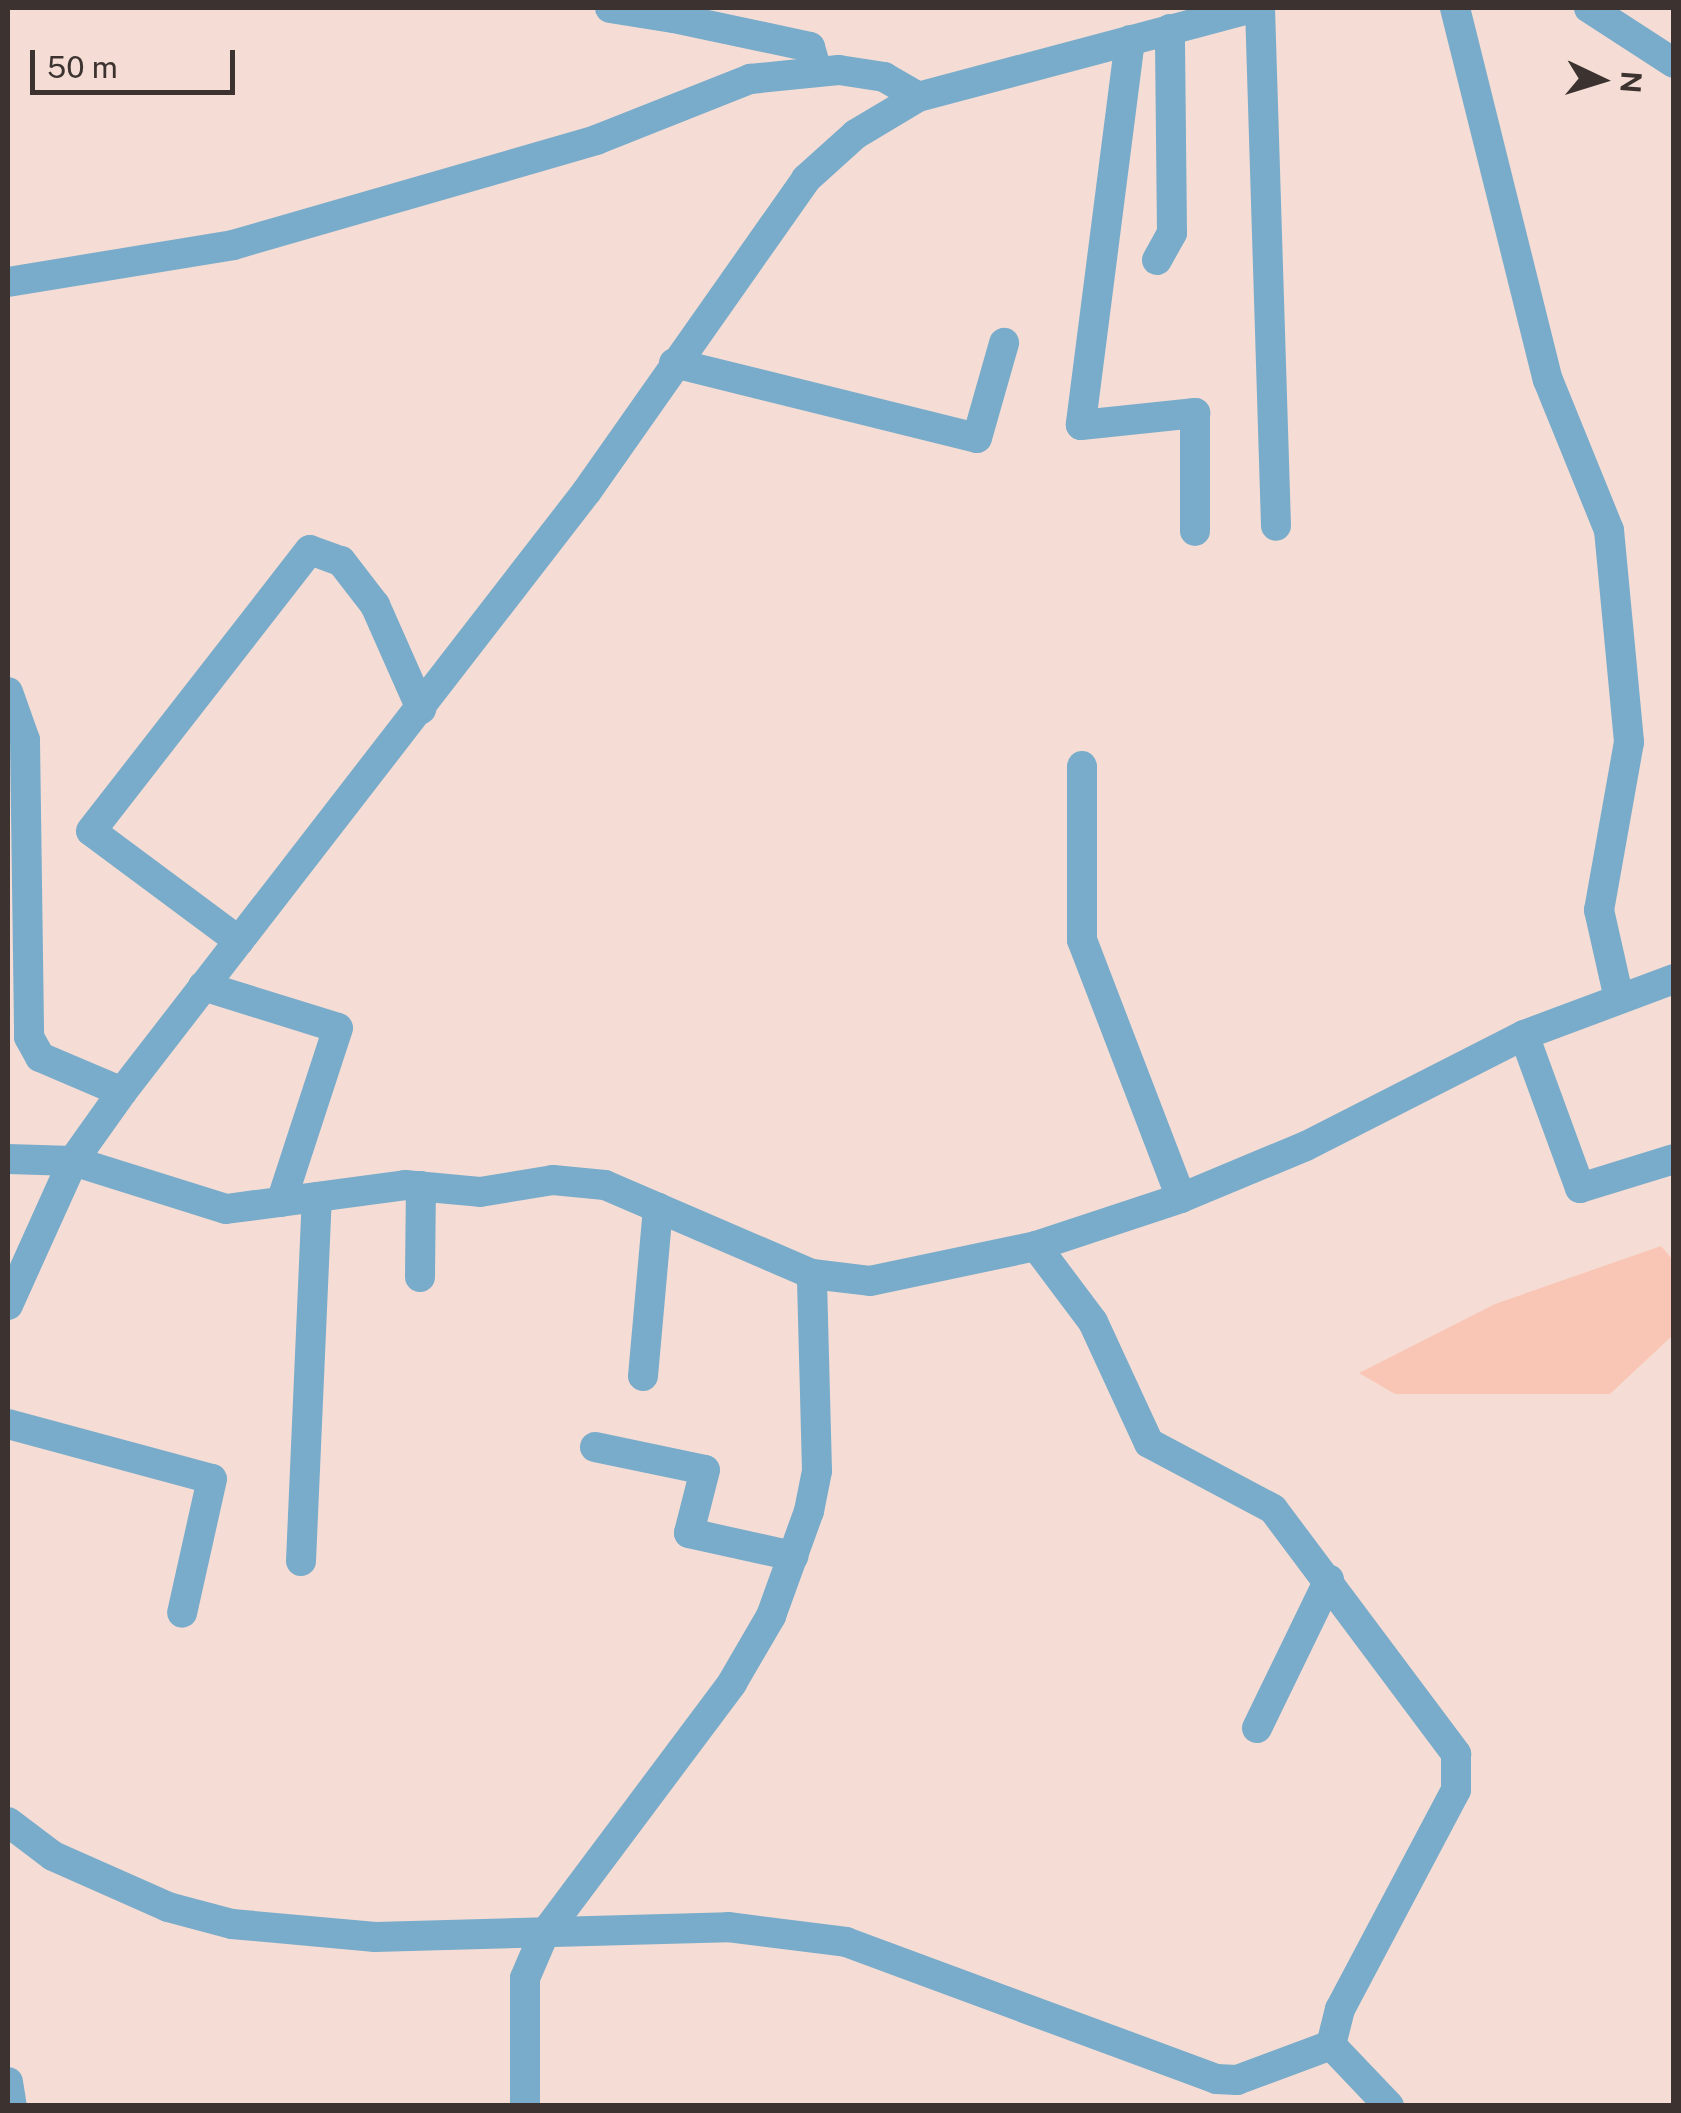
<!DOCTYPE html>
<style>
body{margin:0}
#map{position:relative;width:1681px;height:2113px;overflow:hidden;background:#f5ddd5;font-family:"Public Sans",sans-serif}
div>[style]{position:absolute}
.green>*{inset:0;background:#f9c6b5}
.minor>*{height:30px;margin:-15px;padding:0 15px;transform-origin:15px;border-radius:15px;background:#79acca}
span{translate:-50% -50%;white-space:nowrap;text-align:center;line-height:1.15;-webkit-text-stroke:10px #f5ddd5;paint-order:stroke}
.frame{position:absolute;inset:0;border:10px solid #3c3330;pointer-events:none}
.north{position:absolute;left:1551px;top:30px;width:100px;height:100px;-webkit-text-stroke:8px #f5ddd5;paint-order:stroke;rotate:94deg;font-size:28px;font-weight:700;line-height:40px;text-align:center;color:#3c3330}
.north::after{content:'';display:block;margin:auto;width:35px;height:45px;background:#3c3330;clip-path:polygon(50% 0,100% 100%,50% 72%,0 100%)}
.scale{position:absolute;left:30px;top:50px;width:205px;height:45px;box-sizing:border-box;border:5px solid #3c3330;border-top:0;padding-left:12px;font-size:30px;line-height:35px;white-space:nowrap;color:#3c3330;-webkit-text-stroke:8px #f5ddd5;paint-order:stroke}
</style>
<div id="map">
<div class="green">
<div style="clip-path:polygon(1661px 1246px,1673px 1260px,1673px 1335px,1610px 1394px,1395px 1394px,1359px 1373px,1495px 1304px)"></div>
</div>
<div class="minor">
<div style="left:610px;top:8px;width:65px;rotate:8.9deg"></div>
<div style="left:681px;top:8px;width:12px;rotate:125deg"></div>
<div style="left:674px;top:18px;width:139px;rotate:12deg"></div>
<div style="left:810px;top:47px;width:26px;rotate:74deg"></div>
<div style="left:1260px;top:8px;width:518px;rotate:88.23deg"></div>
<div style="left:1455px;top:8px;width:383px;rotate:76deg"></div>
<div style="left:1548px;top:380px;width:162px;rotate:67.9deg"></div>
<div style="left:1609px;top:530px;width:213px;rotate:84.6deg"></div>
<div style="left:1629px;top:742px;width:171px;rotate:100.1deg"></div>
<div style="left:1599px;top:910px;width:91px;rotate:77.3deg"></div>
<div style="left:1589px;top:8px;width:101px;rotate:32.9deg"></div>
<div style="left:1130px;top:40px;width:388px;rotate:97.3deg"></div>
<div style="left:1081px;top:425px;width:115px;rotate:-6deg"></div>
<div style="left:1195px;top:413px;width:118px;rotate:90deg"></div>
<div style="left:1157px;top:260px;width:31px;rotate:-61deg"></div>
<div style="left:1172px;top:233px;width:204px;rotate:-90.6deg"></div>
<div style="left:8px;top:282px;width:228px;rotate:-9.3deg"></div>
<div style="left:233px;top:245px;width:378px;rotate:-16.1deg"></div>
<div style="left:596px;top:140px;width:166px;rotate:-21.6deg"></div>
<div style="left:750px;top:79px;width:89px;rotate:-5.8deg"></div>
<div style="left:839px;top:70px;width:46px;rotate:8.8deg"></div>
<div style="left:884px;top:77px;width:39px;rotate:30deg"></div>
<div style="left:674px;top:363px;width:312px;rotate:13.9deg"></div>
<div style="left:977px;top:438px;width:99px;rotate:-74.1deg"></div>
<div style="left:8px;top:692px;width:51px;rotate:70.5deg"></div>
<div style="left:25px;top:740px;width:297px;rotate:89.2deg"></div>
<div style="left:29px;top:1037px;width:23px;rotate:61deg"></div>
<div style="left:40px;top:1057px;width:89px;rotate:23.1deg"></div>
<div style="left:1082px;top:766px;width:174px;rotate:90deg"></div>
<div style="left:1082px;top:940px;width:276px;rotate:69deg"></div>
<div style="left:239px;top:941px;width:184px;rotate:-143.4deg"></div>
<div style="left:91px;top:831px;width:356px;rotate:-52.1deg"></div>
<div style="left:310px;top:550px;width:33px;rotate:20deg"></div>
<div style="left:341px;top:561px;width:56px;rotate:52.3deg"></div>
<div style="left:375px;top:605px;width:114px;rotate:66.1deg"></div>
<div style="left:203px;top:986px;width:141px;rotate:17.3deg"></div>
<div style="left:338px;top:1028px;width:183px;rotate:108.1deg"></div>
<div style="left:1524px;top:1035px;width:163px;rotate:69.9deg"></div>
<div style="left:1580px;top:1188px;width:98px;rotate:-17.1deg"></div>
<div style="left:8px;top:1159px;width:65px;rotate:1.8deg"></div>
<div style="left:73px;top:1161px;width:160px;rotate:17.4deg"></div>
<div style="left:226px;top:1209px;width:181px;rotate:-7.6deg"></div>
<div style="left:405px;top:1185px;width:75px;rotate:5.3deg"></div>
<div style="left:480px;top:1192px;width:74px;rotate:-9.3deg"></div>
<div style="left:553px;top:1180px;width:52px;rotate:5.5deg"></div>
<div style="left:605px;top:1185px;width:225px;rotate:23.3deg"></div>
<div style="left:812px;top:1274px;width:58px;rotate:6.9deg"></div>
<div style="left:870px;top:1281px;width:170px;rotate:-11.9deg"></div>
<div style="left:1036px;top:1246px;width:153px;rotate:-18.3deg"></div>
<div style="left:1181px;top:1198px;width:135px;rotate:-22.6deg"></div>
<div style="left:1306px;top:1146px;width:245px;rotate:-27deg"></div>
<div style="left:1524px;top:1035px;width:160px;rotate:-20.5deg"></div>
<div style="left:1036px;top:1246px;width:95px;rotate:53.1deg"></div>
<div style="left:1093px;top:1322px;width:133px;rotate:65.2deg"></div>
<div style="left:1149px;top:1443px;width:140px;rotate:28deg"></div>
<div style="left:1273px;top:1509px;width:306px;rotate:53.2deg"></div>
<div style="left:1456px;top:1754px;width:36px;rotate:90deg"></div>
<div style="left:1456px;top:1790px;width:248px;rotate:117.9deg"></div>
<div style="left:1340px;top:2009px;width:37px;rotate:104deg"></div>
<div style="left:420px;top:1277px;width:91px;rotate:-89.4deg"></div>
<div style="left:8px;top:1305px;width:158px;rotate:-65.7deg"></div>
<div style="left:73px;top:1161px;width:85px;rotate:-54.6deg"></div>
<div style="left:122px;top:1092px;width:760px;rotate:-52.27deg"></div>
<div style="left:587px;top:491px;width:381px;rotate:-54.9deg"></div>
<div style="left:806px;top:179px;width:67px;rotate:-42deg"></div>
<div style="left:856px;top:134px;width:72px;rotate:-30.8deg"></div>
<div style="left:918px;top:97px;width:347px;rotate:-14.9deg"></div>
<div style="left:643px;top:1376px;width:169px;rotate:-84.9deg"></div>
<div style="left:8px;top:1424px;width:211px;rotate:15.1deg"></div>
<div style="left:212px;top:1479px;width:137px;rotate:102.6deg"></div>
<div style="left:595px;top:1447px;width:112px;rotate:11.8deg"></div>
<div style="left:705px;top:1470px;width:65px;rotate:104.3deg"></div>
<div style="left:689px;top:1533px;width:107px;rotate:12.5deg"></div>
<div style="left:301px;top:1561px;width:364px;rotate:-87.5deg"></div>
<div style="left:1257px;top:1728px;width:165px;rotate:-64.1deg"></div>
<div style="left:8px;top:1822px;width:56px;rotate:37.1deg"></div>
<div style="left:53px;top:1856px;width:126px;rotate:23.9deg"></div>
<div style="left:168px;top:1907px;width:66px;rotate:14.9deg"></div>
<div style="left:232px;top:1924px;width:144px;rotate:5.2deg"></div>
<div style="left:375px;top:1937px;width:353px;rotate:-1.6deg"></div>
<div style="left:728px;top:1927px;width:119px;rotate:7.2deg"></div>
<div style="left:846px;top:1942px;width:395px;rotate:20.3deg"></div>
<div style="left:1216px;top:2079px;width:21px;rotate:3deg"></div>
<div style="left:1237px;top:2080px;width:100px;rotate:-20.4deg"></div>
<div style="left:1331px;top:2045px;width:84px;rotate:46.4deg"></div>
<div style="left:8px;top:2082px;width:24px;rotate:81deg"></div>
<div style="left:525px;top:2106px;width:128px;rotate:-90deg"></div>
<div style="left:525px;top:1978px;width:46px;rotate:-66.8deg"></div>
<div style="left:543px;top:1936px;width:316px;rotate:-53.2deg"></div>
<div style="left:732px;top:1683px;width:78px;rotate:-59.8deg"></div>
<div style="left:771px;top:1616px;width:112px;rotate:-70.1deg"></div>
<div style="left:809px;top:1511px;width:41px;rotate:-78.7deg"></div>
<div style="left:817px;top:1471px;width:197px;rotate:-91.5deg"></div>
</div>
<div class="frame"></div>
<div class="north">N</div>
<div class="scale">50 m</div>
</div>
